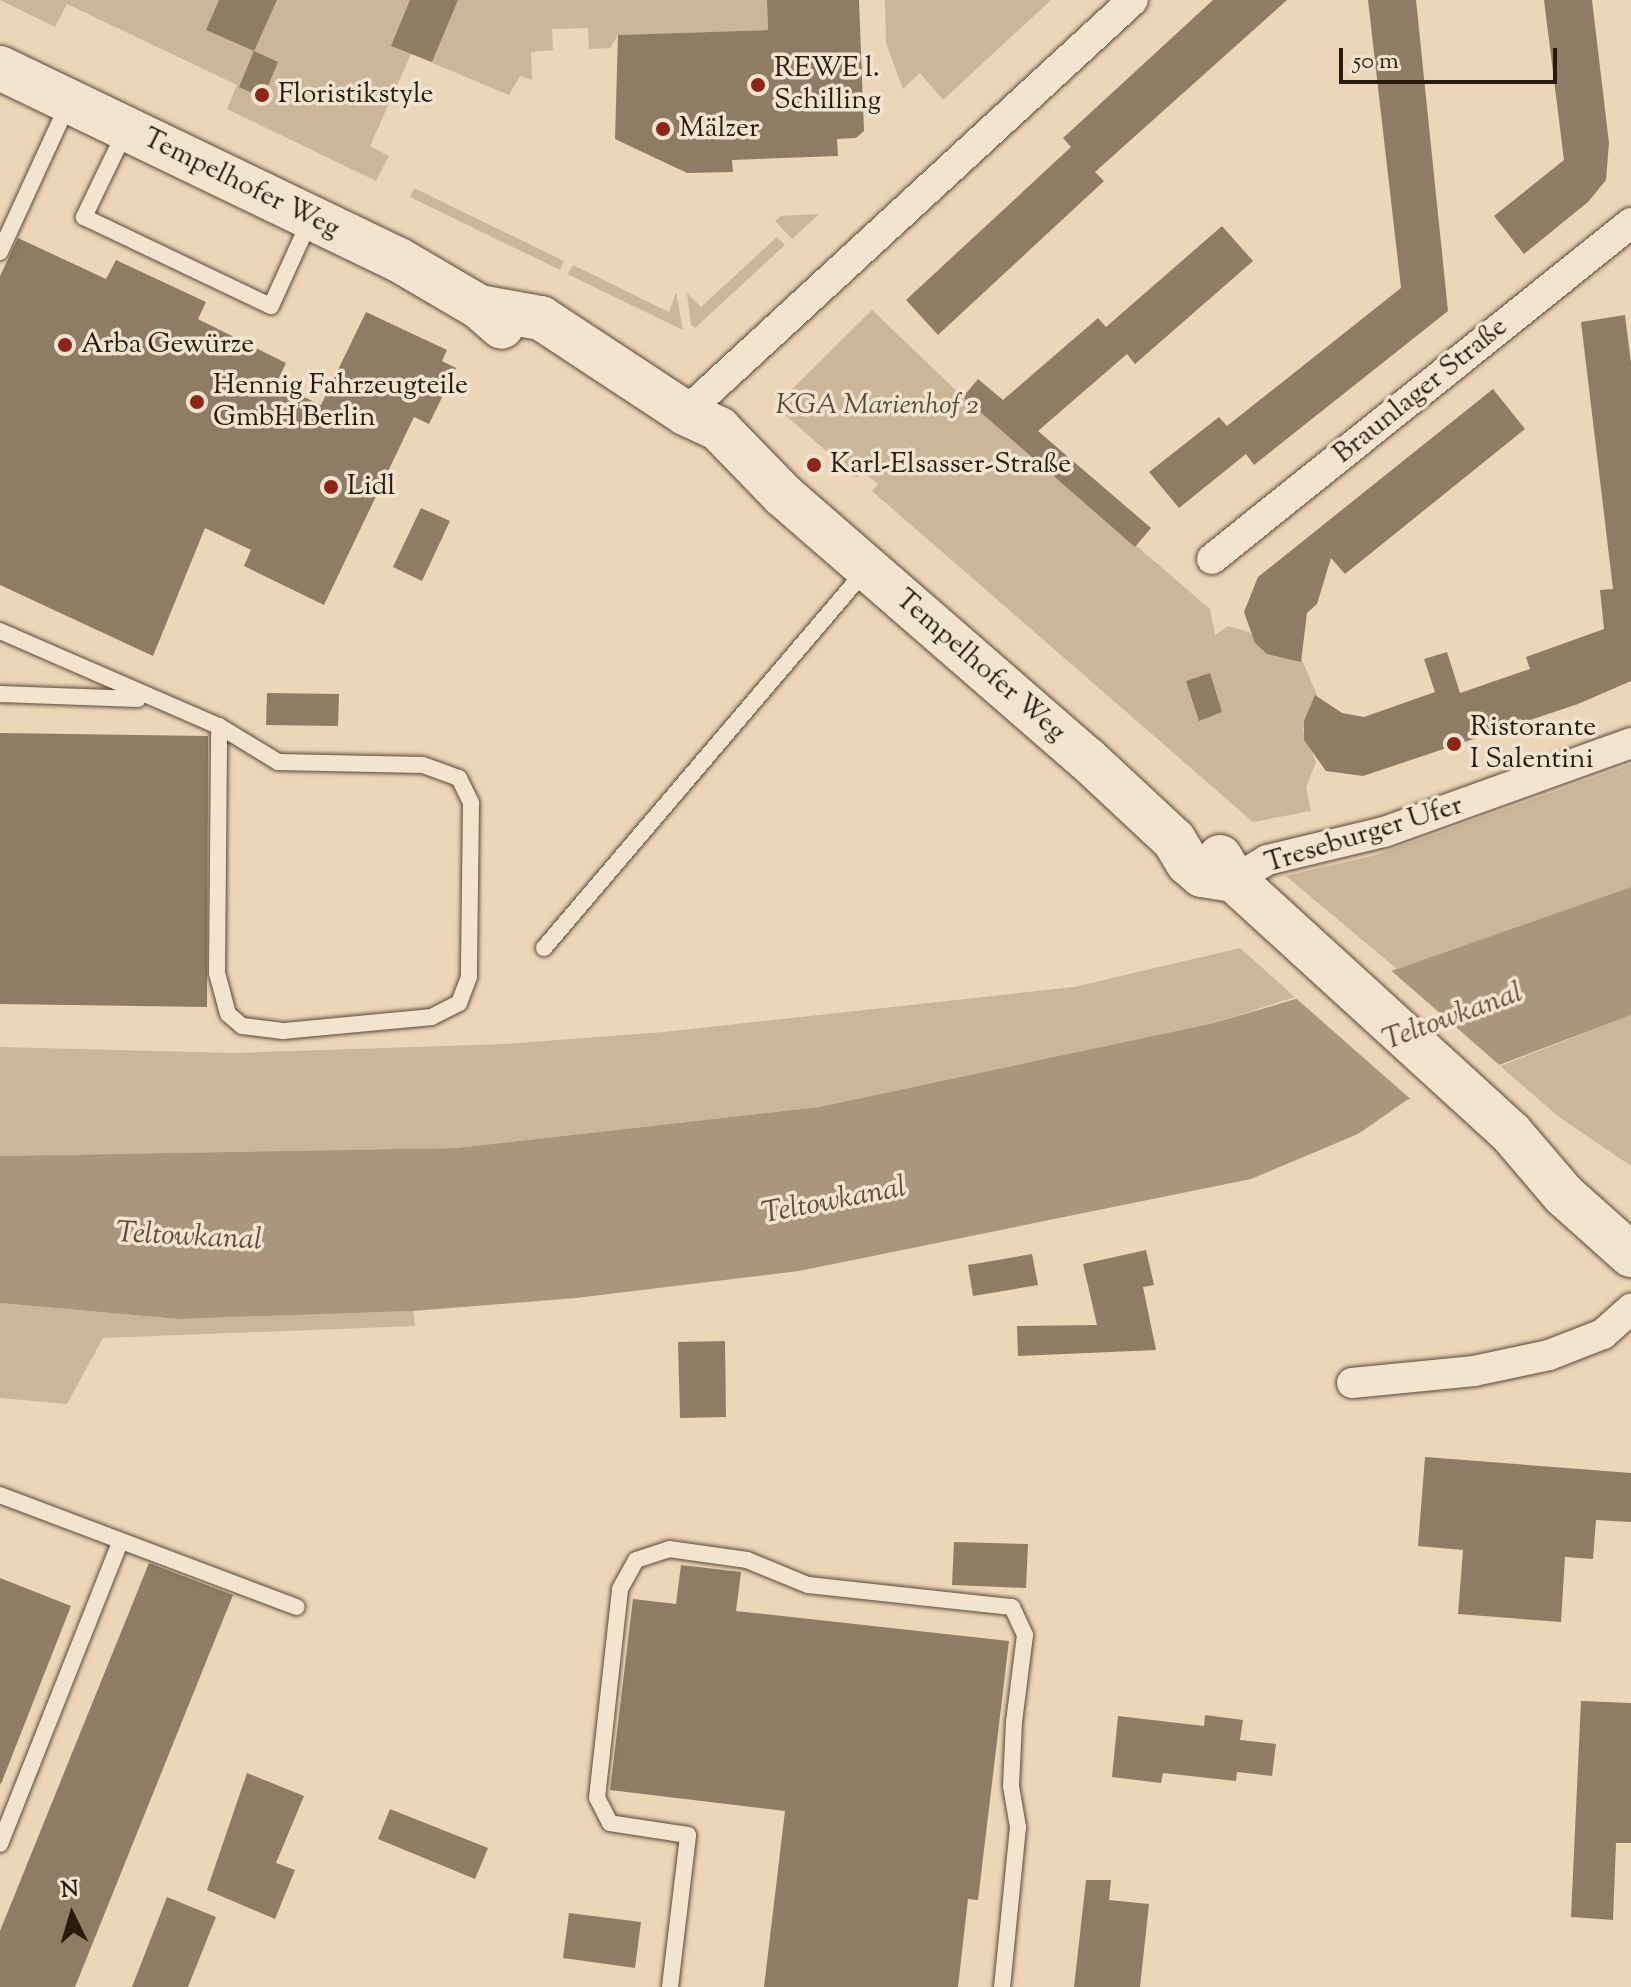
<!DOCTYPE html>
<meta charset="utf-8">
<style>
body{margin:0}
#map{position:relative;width:1631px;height:1987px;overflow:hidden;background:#edd6b7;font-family:"Sorts Mill Goudy",serif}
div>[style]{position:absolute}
.green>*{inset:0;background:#ccb69a}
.water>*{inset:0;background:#aa967d}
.pier>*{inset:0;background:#edd6b7}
.building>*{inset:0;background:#8e7c65}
.roads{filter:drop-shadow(0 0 2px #594937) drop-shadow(0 0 2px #594937)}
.lane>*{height:16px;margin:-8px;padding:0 8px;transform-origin:8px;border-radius:8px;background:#f3e4d0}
.street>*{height:30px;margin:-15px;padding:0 15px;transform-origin:15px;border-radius:15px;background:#f3e4d0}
.secondary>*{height:44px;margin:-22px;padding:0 22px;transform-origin:22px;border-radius:22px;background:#f3e4d0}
.dots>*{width:22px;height:22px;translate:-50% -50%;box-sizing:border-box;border:4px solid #f3e4d0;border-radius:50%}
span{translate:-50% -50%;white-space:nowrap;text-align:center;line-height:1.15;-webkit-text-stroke:7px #f3e4d0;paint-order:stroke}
.poi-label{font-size:28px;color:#281a0c}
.left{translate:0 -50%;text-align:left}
.street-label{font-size:28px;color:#281a0c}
.park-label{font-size:28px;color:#594937;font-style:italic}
.water-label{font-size:30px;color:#5c4c39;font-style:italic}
.north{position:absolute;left:32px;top:1875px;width:80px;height:80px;-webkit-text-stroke:6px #f3e4d0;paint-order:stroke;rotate:355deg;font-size:22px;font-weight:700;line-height:32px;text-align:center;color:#281a0c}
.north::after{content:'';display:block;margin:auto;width:28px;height:36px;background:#281a0c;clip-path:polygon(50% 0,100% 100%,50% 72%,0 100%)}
.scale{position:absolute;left:1339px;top:48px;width:218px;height:36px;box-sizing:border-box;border:4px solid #281a0c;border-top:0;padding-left:10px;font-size:24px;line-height:28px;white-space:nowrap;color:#281a0c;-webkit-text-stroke:6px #f3e4d0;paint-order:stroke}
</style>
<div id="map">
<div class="green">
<div style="clip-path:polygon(0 0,767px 0,768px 30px,618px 35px,610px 48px,589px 49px,588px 28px,552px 29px,553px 50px,531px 52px,532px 80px,520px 76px,509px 95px,411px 54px,370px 146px,389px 156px,376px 181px,227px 109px,237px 85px,67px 4px,55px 27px)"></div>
<div style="clip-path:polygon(885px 0,1051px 0,943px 100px,920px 73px,903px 89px,886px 43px)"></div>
<div style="clip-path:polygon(414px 188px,564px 261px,560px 270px,410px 197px)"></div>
<div style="clip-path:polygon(819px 214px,792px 239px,775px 221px,781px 216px)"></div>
<div style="clip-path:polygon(777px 237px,785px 245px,695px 328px,691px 325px,687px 293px,701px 307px)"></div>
<div style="clip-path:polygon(573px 265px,669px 312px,676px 292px,683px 330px,567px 274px)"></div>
<div style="clip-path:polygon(872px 310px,963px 397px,1210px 609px,1215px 635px,1228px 626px,1249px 632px,1274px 656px,1302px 660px,1317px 695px,1303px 730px,1316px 762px,1306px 788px,1311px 811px,1253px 822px,872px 491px,878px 484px,863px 472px,857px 478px,775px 406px)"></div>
<div style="clip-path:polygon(1631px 764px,1631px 887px,1397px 969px,1286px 876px,1376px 855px)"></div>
<div style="clip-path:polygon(1240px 948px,1295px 997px,1214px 1023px,819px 1107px,456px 1148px,0 1156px,0 1047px,235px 1053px,505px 1044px,664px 1032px,1074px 987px)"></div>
<div style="clip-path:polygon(1631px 1015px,1631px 1166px,1559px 1117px,1500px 1066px)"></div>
<div style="clip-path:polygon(0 1303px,178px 1319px,413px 1311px,415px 1326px,103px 1338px,67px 1404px,0 1398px)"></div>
</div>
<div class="water">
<div style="clip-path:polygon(1631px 887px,1631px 1015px,1407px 1100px,1358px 1134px,1251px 1179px,799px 1271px,576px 1298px,413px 1311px,178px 1319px,0 1303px,0 1156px,456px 1148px,819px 1107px,1214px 1023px,1397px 969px)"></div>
</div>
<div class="pier">
<div style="clip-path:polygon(1387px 967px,1504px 1069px,1414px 1102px,1291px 994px)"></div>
</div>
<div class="building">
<div style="clip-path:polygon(219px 0,277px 0,254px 51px,206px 30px)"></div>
<div style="clip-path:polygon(410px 0,458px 0,432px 62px,391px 46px)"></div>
<div style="clip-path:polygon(767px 0,859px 0,864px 131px,856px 138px,837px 139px,838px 156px,732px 160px,733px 172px,687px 173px,615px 139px,618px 35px,768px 30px)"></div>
<div style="clip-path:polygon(1213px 0,1287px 0,1095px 172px,1104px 181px,938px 335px,906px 300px,1071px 147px,1063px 138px)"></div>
<div style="clip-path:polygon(1368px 0,1416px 0,1448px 311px,1254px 465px,1246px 454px,1179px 508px,1149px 472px,1219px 417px,1227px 426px,1401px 288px)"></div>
<div style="clip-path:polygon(1544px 0,1592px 0,1609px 143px,1606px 180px,1588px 202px,1524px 254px,1494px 216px,1564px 160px)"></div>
<div style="clip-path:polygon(254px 51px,278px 62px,263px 98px,239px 87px)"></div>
<div style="clip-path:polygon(1222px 226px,1253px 261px,1135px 364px,1127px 354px,1038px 431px,1151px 528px,1135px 547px,963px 397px,978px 379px,1003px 400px,1098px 318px,1106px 327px)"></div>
<div style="clip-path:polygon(18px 238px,106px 279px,116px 260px,206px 302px,198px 319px,286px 363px,276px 384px,321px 405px,366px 312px,447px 350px,442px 361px,456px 368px,449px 383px,429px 424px,414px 417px,324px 605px,244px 566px,251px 550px,205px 528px,153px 656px,0 585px,0 276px)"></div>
<div style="clip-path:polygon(1625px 315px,1631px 363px,1631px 681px,1578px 704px,1363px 776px,1326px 771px,1304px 740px,1304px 721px,1315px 695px,1342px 713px,1364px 717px,1435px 692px,1424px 659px,1447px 652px,1460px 693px,1530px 669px,1526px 657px,1604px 629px,1600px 590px,1613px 589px,1581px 322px)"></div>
<div style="clip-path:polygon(1493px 389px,1525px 429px,1345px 574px,1331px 558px,1317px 604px,1307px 613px,1301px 662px,1267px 654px,1255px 643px,1244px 612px,1258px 577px)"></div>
<div style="clip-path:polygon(421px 508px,450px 521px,422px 581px,393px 567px)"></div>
<div style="clip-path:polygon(1210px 673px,1222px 712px,1199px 721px,1186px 681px)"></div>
<div style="clip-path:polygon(267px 693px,339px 694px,338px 726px,266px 725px)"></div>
<div style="clip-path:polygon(0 733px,208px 736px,207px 1007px,0 1004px)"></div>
<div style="clip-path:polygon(1146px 1250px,1154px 1285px,1143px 1287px,1156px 1350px,1018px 1356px,1017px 1326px,1097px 1325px,1083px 1264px)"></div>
<div style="clip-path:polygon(1032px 1254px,1038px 1285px,973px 1296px,968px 1265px)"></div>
<div style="clip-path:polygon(725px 1341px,726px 1417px,680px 1418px,678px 1342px)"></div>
<div style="clip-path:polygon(1425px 1457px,1631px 1473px,1631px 1522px,1596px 1520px,1593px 1559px,1565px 1557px,1561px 1622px,1458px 1614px,1463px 1550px,1418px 1546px)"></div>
<div style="clip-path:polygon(954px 1542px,1028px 1544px,1026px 1588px,952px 1585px)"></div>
<div style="clip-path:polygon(149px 1563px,233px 1595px,75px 1987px,0 1987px,0 1931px)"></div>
<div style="clip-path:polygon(681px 1565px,741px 1572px,736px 1611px,1009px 1641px,978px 1900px,968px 1899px,958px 1987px,764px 1987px,785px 1811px,610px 1790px,633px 1599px,676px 1604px)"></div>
<div style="clip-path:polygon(0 1578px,71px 1606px,1px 1784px,0 1783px)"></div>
<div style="clip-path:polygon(1581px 1701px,1631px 1703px,1631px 1843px,1616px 1843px,1613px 1920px,1571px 1917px)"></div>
<div style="clip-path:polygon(1205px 1715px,1243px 1720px,1240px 1740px,1276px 1744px,1272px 1776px,1237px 1772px,1236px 1781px,1163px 1773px,1161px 1783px,1112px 1777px,1118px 1716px,1204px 1726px)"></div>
<div style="clip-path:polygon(247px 1773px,304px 1796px,276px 1863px,295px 1870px,275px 1919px,207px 1890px)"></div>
<div style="clip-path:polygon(390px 1809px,488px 1848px,475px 1879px,378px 1839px)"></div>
<div style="clip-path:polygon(1086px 1880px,1111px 1880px,1109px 1900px,1149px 1904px,1140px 1987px,1074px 1987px)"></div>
<div style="clip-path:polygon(167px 1897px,216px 1917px,188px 1987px,132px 1987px)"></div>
<div style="clip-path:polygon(569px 1913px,641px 1922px,635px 1968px,563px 1958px)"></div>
</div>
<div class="roads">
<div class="lane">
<div style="left:126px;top:130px;width:97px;rotate:115.8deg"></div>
<div style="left:84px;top:217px;width:207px;rotate:25.5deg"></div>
<div style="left:271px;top:306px;width:97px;rotate:-65.6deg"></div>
<div style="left:0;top:252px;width:165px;rotate:-65.3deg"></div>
<div style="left:0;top:631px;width:239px;rotate:23.5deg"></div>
<div style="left:0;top:694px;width:138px;rotate:2.1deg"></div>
<div style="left:219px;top:726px;width:69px;rotate:31.4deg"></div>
<div style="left:278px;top:762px;width:145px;rotate:1.2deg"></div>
<div style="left:423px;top:765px;width:38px;rotate:20deg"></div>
<div style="left:459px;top:778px;width:28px;rotate:64deg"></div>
<div style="left:471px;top:803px;width:174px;rotate:90.7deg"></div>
<div style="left:469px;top:977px;width:28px;rotate:111deg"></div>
<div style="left:459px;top:1003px;width:30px;rotate:153deg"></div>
<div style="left:432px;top:1017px;width:150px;rotate:174.6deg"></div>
<div style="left:283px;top:1031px;width:41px;rotate:-173deg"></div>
<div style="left:242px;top:1026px;width:18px;rotate:-139deg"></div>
<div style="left:228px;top:1014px;width:42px;rotate:-105deg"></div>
<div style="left:217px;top:973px;width:247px;rotate:-89.5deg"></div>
<div style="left:544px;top:948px;width:497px;rotate:-49.6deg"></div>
<div style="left:0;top:1495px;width:317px;rotate:20.7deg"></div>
<div style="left:0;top:1844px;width:325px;rotate:-68.3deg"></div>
<div style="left:670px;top:1987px;width:153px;rotate:-83.2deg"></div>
<div style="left:688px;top:1835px;width:79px;rotate:-171.3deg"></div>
<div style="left:610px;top:1823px;width:28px;rotate:-117deg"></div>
<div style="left:597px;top:1798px;width:210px;rotate:-83.7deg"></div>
<div style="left:620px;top:1589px;width:33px;rotate:-61deg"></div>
<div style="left:636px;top:1560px;width:35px;rotate:-18deg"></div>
<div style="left:669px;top:1549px;width:79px;rotate:8deg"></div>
<div style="left:747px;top:1560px;width:66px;rotate:22.3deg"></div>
<div style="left:808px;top:1585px;width:205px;rotate:6.2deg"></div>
<div style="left:1012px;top:1607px;width:31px;rotate:65deg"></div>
<div style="left:1025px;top:1635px;width:88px;rotate:97.2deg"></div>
<div style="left:1014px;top:1722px;width:64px;rotate:92.7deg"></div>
<div style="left:1011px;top:1786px;width:42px;rotate:80.3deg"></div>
<div style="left:1018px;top:1827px;width:161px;rotate:95.7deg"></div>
</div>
<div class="street">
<div style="left:685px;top:413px;width:609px;rotate:-42.67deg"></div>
<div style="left:1212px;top:559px;width:537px;rotate:-38.73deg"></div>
<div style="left:1234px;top:880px;width:39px;rotate:-31deg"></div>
<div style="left:1267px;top:860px;width:120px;rotate:-13.5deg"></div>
<div style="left:1384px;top:832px;width:263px;rotate:-19.8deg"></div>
<div style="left:1352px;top:1383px;width:123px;rotate:-5.6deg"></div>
<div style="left:1474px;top:1371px;width:77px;rotate:-12deg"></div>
<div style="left:1549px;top:1355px;width:58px;rotate:-21.3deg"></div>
<div style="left:1603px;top:1334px;width:38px;rotate:-42deg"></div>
</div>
<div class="secondary">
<div style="left:0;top:68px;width:443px;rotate:25.7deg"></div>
<div style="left:399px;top:260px;width:93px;rotate:30.4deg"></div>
<div style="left:479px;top:307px;width:30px;rotate:41deg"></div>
<div style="left:479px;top:307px;width:63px;rotate:10.1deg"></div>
<div style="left:541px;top:318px;width:173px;rotate:33.4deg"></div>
<div style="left:685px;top:413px;width:38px;rotate:25deg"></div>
<div style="left:719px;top:429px;width:92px;rotate:45.9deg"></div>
<div style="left:783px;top:495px;width:401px;rotate:41deg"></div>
<div style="left:1086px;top:758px;width:120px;rotate:43deg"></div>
<div style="left:1174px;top:840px;width:27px;rotate:59deg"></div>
<div style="left:1188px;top:863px;width:18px;rotate:41deg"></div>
<div style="left:1202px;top:875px;width:32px;rotate:9deg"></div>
<div style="left:1220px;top:857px;width:27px;rotate:59deg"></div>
<div style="left:1234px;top:880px;width:375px;rotate:42.4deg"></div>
<div style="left:1511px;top:1133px;width:82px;rotate:49.5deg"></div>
<div style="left:1564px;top:1195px;width:90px;rotate:41.8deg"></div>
</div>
</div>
<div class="dots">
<div style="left:758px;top:85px;background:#8f2418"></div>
<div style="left:262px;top:95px;background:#8f2418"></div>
<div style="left:663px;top:129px;background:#8f2418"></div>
<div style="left:65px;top:345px;background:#8f2418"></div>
<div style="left:197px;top:402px;background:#8f2418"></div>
<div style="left:814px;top:465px;background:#8f2418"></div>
<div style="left:331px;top:487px;background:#8f2418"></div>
<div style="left:1454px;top:744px;background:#8f2418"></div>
</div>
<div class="poi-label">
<span class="left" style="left:774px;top:85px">REWE l.<br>Schilling</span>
<span class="left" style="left:278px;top:95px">Floristikstyle</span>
<span class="left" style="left:679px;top:129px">Mälzer</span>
<span class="left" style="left:81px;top:345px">Arba Gewürze</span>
<span class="left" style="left:213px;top:402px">Hennig Fahrzeugteile<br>GmbH Berlin</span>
<span class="left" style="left:830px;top:465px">Karl-Elsasser-Straße</span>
<span class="left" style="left:347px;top:487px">Lidl</span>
<span class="left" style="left:1470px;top:744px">Ristorante<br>I Salentini</span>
</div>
<div class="street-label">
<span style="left:241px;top:184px;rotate:26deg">Tempelhofer Weg</span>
<span style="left:1421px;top:391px;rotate:-39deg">Braunlager Straße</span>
<span style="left:980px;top:666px;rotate:41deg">Tempelhofer Weg</span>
<span style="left:1364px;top:835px;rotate:-17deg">Treseburger Ufer</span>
</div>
<div class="park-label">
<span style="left:877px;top:406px">KGA Marienhof 2</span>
</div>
<div class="water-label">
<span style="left:1453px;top:1018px;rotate:-20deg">Teltowkanal</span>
<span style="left:834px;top:1202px;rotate:-11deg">Teltowkanal</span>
<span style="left:189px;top:1238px;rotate:3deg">Teltowkanal</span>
</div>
<div class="north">N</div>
<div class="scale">50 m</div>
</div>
